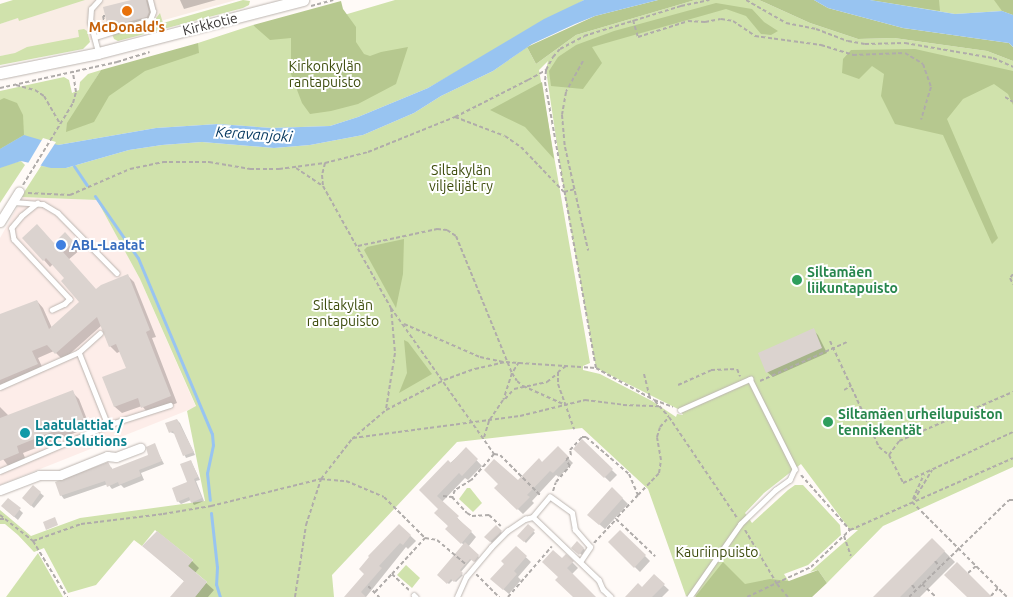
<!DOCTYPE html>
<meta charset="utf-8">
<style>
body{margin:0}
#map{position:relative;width:1013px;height:597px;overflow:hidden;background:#fffaf7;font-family:Ubuntu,sans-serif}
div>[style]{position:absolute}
.built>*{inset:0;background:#f9ede5}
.industrial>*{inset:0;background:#fdede9}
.green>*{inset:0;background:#d0e2ac}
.forest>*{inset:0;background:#b6c88f}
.water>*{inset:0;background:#98c4f1}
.pier>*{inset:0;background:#fffaf7}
.shadow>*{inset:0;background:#0003}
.stream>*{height:3px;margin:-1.5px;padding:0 1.5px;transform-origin:1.5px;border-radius:1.5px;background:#98c4f1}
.building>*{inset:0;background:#dbd3cf}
.path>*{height:2px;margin-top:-1px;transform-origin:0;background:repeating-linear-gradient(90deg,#b0acaa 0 4px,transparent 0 6.5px)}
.roads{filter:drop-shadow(0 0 1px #bcb5b0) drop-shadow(0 0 1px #bcb5b0)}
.lane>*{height:4.5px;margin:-2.25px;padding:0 2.25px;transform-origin:2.25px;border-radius:2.25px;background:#fff}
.street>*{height:9px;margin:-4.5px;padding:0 4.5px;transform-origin:4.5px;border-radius:4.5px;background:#fff}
.secondary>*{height:11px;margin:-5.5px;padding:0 5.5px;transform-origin:5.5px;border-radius:5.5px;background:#fff}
.dots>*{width:14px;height:14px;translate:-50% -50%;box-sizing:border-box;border:2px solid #fff;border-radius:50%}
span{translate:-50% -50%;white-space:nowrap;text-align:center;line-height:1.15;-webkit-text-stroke:4px #fff;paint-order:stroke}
.street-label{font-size:14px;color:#373433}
.food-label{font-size:14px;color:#c56008;font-weight:700}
.park-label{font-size:14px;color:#3c4b0b}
.shop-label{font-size:14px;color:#366cbe;font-weight:700}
.left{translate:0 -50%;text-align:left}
.leisure-label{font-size:14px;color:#27864d;font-weight:700}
.culture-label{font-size:14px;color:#0d838f;font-weight:700}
.water-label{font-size:15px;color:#02355d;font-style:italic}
</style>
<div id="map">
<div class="built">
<div style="clip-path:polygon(69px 0,236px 0,96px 39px,0 56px,0 24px)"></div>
</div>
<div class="industrial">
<div style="clip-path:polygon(23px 197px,97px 200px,140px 279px,196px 407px,0 485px,0 238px)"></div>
</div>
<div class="green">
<div style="clip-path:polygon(13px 0,85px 0,19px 21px,18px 18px,0 24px,0 4px)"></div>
<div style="clip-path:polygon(243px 0,250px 1px,249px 5px,243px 8px,118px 41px,114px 39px,112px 34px,153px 22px,160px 13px,163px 23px)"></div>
<div style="clip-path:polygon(395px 0,584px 0,428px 88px,358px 117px,330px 126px,272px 128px,218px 124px,156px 128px,58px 145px,0 149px,0 91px,64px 77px,69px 80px,72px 93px,79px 90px,80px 82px,88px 74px,101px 70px,93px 83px,198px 53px,198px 43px,253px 25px,259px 29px,293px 30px)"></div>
<div style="clip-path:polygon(evenodd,695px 0,759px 0,810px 23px,858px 39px,894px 38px,987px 51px,1013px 61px,1013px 467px,883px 526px,827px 583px,818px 570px,810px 572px,858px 530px,850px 530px,801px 464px,764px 493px,745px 513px,752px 523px,788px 490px,795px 485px,803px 485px,840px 525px,841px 535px,808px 565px,784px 574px,799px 597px,686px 596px,648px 489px,582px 428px,457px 442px,332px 575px,334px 597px,195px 597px,207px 582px,188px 566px,193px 560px,155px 530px,142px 546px,134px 540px,96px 585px,68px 593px,44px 548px,34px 552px,18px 535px,5px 524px,0 524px,0 510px,31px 536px,80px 518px,205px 501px,187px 411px,196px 406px,140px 279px,97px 200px,21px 197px,41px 166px,66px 168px,129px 150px,162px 145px,202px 142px,274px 148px,310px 145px,363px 135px,414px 113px,441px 96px,493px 71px,527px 47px,536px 64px,576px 35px,695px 0,548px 61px,546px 70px,564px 192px,596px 368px,680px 410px,683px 415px,677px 414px,676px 417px,652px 401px,600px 374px,583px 370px,583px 366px,590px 363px,539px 70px,548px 61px)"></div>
<div style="clip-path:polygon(870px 0,1013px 0,1013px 15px,1002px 11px,955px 14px)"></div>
<div style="clip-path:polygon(84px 29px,87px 31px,90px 42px,83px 49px,0 65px,0 56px,15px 53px,27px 47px,79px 37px,78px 30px)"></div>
<div style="clip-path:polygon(21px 161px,25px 165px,0 203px,0 166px)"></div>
<div style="clip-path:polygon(467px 488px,470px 488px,482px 503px,473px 512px,459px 499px)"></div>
<div style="clip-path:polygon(38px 553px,63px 597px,6px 597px)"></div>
<div style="clip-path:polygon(406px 565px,420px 578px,412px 588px,397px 575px)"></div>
</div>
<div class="forest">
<div style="clip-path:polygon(658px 0,695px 0,576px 35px,536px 64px,527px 47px,595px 16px)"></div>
<div style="clip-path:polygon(759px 0,814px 0,828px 8px,903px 28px,1009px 43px,1013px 47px,1013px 61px,987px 51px,894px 38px,858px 39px,810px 23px)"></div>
<div style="clip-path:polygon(870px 0,939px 0,940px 11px,876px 1px)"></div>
<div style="clip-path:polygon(994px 0,1013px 0,1013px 15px,1002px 11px)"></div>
<div style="clip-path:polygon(341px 1px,343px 9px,356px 27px,356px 42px,364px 54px,370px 56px,381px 52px,408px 47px,396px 84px,358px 104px,331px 111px,310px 114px,302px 103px,291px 74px,291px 38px,270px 40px,253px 25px)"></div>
<div style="clip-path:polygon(716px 3px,752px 9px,764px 22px,778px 31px,771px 35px,761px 34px,746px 16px,726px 9px,592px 47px,602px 63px,583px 89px,551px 86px,549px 71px,558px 57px,576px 45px,614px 31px)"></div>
<div style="clip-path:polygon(198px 43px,199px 53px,145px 71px,109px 96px,94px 122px,66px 132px,67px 123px,101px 70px)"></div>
<div style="clip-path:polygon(915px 49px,1013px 71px,1013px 105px,1008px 94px,994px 84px,963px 99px,947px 119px,998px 238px,992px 244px,943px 135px,895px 124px,881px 96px,884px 74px,872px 66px,859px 79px,842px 73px,843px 59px,851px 50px)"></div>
<div style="clip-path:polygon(542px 82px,554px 159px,525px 127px,490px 110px)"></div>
<div style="clip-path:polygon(4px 98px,17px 103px,23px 115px,24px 135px,0 149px,0 100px)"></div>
<div style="clip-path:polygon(404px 239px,403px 274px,396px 308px,364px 250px,367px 247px)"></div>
<div style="clip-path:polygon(404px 340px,408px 342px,432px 374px,399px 393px,407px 373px)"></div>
<div style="clip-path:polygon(723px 562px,745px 584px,770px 579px,789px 581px,818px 570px,827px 583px,812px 597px,695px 597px)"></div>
</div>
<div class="water">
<div style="clip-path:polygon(584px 0,658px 0,595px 16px,575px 24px,532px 44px,493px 71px,441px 96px,414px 113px,363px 135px,310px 145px,274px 148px,202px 142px,162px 145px,129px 150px,66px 168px,51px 168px,21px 161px,0 168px,0 149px,24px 135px,58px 145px,156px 128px,218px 124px,272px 128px,330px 126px,358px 117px,428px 88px,544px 19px)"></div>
<div style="clip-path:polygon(814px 0,870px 0,955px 14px,1002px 11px,1013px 15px,1013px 47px,1009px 43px,903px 28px,828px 8px)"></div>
</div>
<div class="pier">
<div style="clip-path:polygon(43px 138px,56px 142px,39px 168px,27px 165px)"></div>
</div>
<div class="shadow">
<div style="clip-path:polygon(136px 0,147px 0,150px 3px,153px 18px,152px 22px,115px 32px,109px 26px)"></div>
<div style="clip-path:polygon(180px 0,216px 0,184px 9px)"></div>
<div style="clip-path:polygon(72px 241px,80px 250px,68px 260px,96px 291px,128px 276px,134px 282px,156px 337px,152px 338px,177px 403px,149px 414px,142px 406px,122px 413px,115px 407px,104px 378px,128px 369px,121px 351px,117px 353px,110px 346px,102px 325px,63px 360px,54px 351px,38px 358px,44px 371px,0 389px,0 316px,37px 301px,43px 308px,52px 328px,81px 302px,66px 278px,53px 264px,50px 267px,44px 260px,54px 244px)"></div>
<div style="clip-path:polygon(813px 330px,818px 335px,827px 353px,773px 377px,767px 372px)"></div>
<div style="clip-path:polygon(72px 392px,79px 399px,90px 427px,23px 453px,26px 460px,9px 467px,0 455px,0 407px,9px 416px)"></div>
<div style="clip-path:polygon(177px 420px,180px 423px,195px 455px,186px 458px,175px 434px,170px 432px)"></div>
<div style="clip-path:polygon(582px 441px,617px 475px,610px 482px,575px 449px)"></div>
<div style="clip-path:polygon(154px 445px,164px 464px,141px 473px,144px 480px,124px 488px,121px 485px,112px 489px,108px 484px,64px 499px,61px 495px,111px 467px,113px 470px,149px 456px)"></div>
<div style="clip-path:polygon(558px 448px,573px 463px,559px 477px,556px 475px,532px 501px,534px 503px,523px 514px,496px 488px,518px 482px,542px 464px)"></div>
<div style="clip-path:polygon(466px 449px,482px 466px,468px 480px,465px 478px,442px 502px,476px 537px,468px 547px,479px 557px,475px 562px,472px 559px,460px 573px,463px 575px,456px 582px,453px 580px,449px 584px,439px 575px,464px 545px,452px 534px,440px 509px,420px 490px)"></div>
<div style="clip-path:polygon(191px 461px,200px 480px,196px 481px,204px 501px,194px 505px,191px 500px,181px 504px,178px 501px,188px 482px)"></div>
<div style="clip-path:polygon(33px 487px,44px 496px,34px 508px,27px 502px)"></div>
<div style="clip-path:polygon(622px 498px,628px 504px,605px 529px,594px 520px)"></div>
<div style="clip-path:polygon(8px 499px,23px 513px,18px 520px,5px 509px)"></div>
<div style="clip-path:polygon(399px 525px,416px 541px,408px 549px,406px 547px,366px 597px,346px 597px,366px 575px)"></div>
<div style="clip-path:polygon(528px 526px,535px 533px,526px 543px,519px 536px)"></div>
<div style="clip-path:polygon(496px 527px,502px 533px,492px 543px,486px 537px)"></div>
<div style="clip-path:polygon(620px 531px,650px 561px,640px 572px,609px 542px)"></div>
<div style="clip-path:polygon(932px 539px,955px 562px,920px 597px,875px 597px)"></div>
<div style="clip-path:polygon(577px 543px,585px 550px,582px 555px,573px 548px)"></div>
<div style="clip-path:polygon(144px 546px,192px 561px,199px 568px,195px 573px,214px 590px,208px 597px,172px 597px,185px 582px)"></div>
<div style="clip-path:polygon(516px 548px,531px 562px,518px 577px,521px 580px,509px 594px,497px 584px)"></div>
<div style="clip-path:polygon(566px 556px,578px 568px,572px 574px,594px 597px,574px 597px,559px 577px,562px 560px)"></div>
<div style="clip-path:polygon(654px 576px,669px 590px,662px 597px,627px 597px,642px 589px)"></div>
</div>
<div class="stream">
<div style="left:74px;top:166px;width:23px;rotate:56deg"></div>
<div style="left:95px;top:196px;width:75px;rotate:55.3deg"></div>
<div style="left:138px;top:258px;width:191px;rotate:67.2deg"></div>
<div style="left:212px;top:434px;width:11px;rotate:85deg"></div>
<div style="left:213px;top:445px;width:29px;rotate:102deg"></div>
<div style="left:207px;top:473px;width:27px;rotate:84deg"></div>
<div style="left:211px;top:513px;width:54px;rotate:83.7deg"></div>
<div style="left:217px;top:567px;width:17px;rotate:93deg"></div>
<div style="left:216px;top:584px;width:14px;rotate:73deg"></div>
</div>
<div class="building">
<div style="clip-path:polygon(131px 0,146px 0,149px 12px,147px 17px,108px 27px,103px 7px)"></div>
<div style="clip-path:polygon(37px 224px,54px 243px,65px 232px,74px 242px,63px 252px,96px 289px,101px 285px,128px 274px,150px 330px,146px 332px,171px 396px,141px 408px,138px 398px,114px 407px,102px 377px,126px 368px,116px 344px,109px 347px,97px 317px,55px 354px,47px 345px,32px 351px,38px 364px,0 380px,0 314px,37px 300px,49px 329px,79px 302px,61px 281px,64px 278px,46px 258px,43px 261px,22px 238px)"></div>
<div style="clip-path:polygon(814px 328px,822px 348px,766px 373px,758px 353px)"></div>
<div style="clip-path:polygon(73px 390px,84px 419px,17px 446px,19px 453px,0 461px,0 418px)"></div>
<div style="clip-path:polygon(177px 419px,194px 452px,183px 456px,173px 431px,169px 433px,165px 423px)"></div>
<div style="clip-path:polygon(582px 439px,613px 469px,604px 478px,573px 449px)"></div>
<div style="clip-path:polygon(155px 443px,162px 461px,139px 470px,141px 476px,119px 485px,118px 482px,107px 487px,105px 481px,60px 496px,55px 482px,108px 462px,112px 469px,148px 455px,146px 447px)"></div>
<div style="clip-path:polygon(558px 446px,569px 457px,553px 473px,550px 471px,527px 495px,530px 497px,517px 510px,494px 488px,498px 484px,484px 470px,494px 459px,518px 480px,539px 458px,542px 462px)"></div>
<div style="clip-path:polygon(466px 447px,478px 459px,462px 476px,459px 473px,437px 496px,459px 516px,457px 518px,472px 531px,461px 544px,445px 529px,448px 526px,434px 513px,438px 509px,419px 490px,448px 460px,451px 463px)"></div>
<div style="clip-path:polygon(191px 460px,198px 477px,194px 479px,202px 498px,191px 503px,189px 497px,177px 502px,172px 488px,187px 482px,180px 464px)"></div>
<div style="clip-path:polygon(33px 485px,41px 492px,31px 506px,22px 498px)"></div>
<div style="clip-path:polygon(612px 487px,623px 498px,599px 525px,587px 515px)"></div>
<div style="clip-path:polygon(8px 498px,21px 508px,14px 517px,1px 506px)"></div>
<div style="clip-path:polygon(55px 517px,58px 525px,46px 530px,43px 522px)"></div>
<div style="clip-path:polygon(399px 524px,411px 535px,403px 545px,400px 543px,379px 566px,382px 568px,361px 592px,366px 597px,344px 597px,364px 574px,359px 569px,369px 557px,368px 556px)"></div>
<div style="clip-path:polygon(528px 524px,535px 530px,524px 542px,517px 536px)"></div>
<div style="clip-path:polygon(496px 525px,502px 531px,490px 542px,484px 537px)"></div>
<div style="clip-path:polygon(620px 530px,646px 555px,634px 568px,608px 542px)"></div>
<div style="clip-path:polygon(157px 531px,193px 560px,188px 566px,207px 582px,195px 597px,170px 597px,184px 581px,142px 546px)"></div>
<div style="clip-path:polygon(932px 538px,945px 551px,912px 585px,900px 597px,873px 597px)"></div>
<div style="clip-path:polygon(577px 541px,584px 548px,579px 555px,571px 548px)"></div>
<div style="clip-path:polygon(465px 542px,479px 555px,474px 562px,470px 559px,460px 570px,463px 573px,454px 582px,451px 579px,447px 584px,437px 575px)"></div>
<div style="clip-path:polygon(516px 546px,527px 556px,514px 571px,517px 574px,503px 590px,490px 579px,504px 564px,501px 561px)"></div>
<div style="clip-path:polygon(553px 550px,562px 558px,566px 554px,574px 561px,567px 568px,596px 597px,573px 597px,555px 580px,558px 577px,542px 562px)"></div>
<div style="clip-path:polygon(957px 562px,992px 597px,967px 597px,944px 575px)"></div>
<div style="clip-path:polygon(654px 574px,665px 584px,652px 597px,625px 597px,638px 583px,642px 587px)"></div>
</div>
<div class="path">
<div style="left:746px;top:0;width:46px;rotate:29.9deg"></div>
<div style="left:786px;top:23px;width:31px;rotate:11deg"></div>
<div style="left:816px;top:29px;width:34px;rotate:21deg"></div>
<div style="left:848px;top:41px;width:17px;rotate:10deg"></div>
<div style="left:865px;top:44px;width:40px;rotate:-1.4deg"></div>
<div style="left:905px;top:43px;width:89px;rotate:9.7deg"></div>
<div style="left:993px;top:58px;width:22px;rotate:24deg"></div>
<div style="left:311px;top:6px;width:23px;rotate:-15deg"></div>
<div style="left:633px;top:20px;width:18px;rotate:74deg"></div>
<div style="left:638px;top:37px;width:52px;rotate:-17.7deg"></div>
<div style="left:688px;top:21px;width:17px;rotate:3deg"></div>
<div style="left:705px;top:22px;width:16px;rotate:-11deg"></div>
<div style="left:721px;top:19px;width:12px;rotate:9deg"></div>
<div style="left:733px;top:21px;width:27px;rotate:34deg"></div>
<div style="left:755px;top:36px;width:67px;rotate:7.8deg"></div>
<div style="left:821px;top:45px;width:34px;rotate:17deg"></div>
<div style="left:853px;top:55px;width:52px;rotate:-2.2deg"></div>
<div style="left:905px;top:53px;width:21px;rotate:31deg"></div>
<div style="left:923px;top:64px;width:24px;rotate:71deg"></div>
<div style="left:931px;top:87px;width:34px;rotate:107deg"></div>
<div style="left:105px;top:26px;width:10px;rotate:-101deg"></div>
<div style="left:103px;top:16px;width:2px"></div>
<div style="left:583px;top:61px;width:35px;rotate:119deg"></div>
<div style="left:566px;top:92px;width:23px;rotate:100deg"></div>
<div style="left:562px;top:115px;width:32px;rotate:85deg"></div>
<div style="left:565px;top:147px;width:106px;rotate:77.4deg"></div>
<div style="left:546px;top:70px;width:12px;rotate:95deg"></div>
<div style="left:545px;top:82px;width:291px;rotate:79.9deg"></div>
<div style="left:16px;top:85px;width:20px;rotate:15deg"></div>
<div style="left:35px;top:90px;width:11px;rotate:34deg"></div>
<div style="left:44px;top:96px;width:32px;rotate:60deg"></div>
<div style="left:0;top:88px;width:120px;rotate:-12.5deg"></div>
<div style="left:117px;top:62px;width:34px;rotate:-17deg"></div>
<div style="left:1005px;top:97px;width:9px;rotate:32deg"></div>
<div style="left:455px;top:117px;width:53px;rotate:20.8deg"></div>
<div style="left:505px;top:136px;width:19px;rotate:35deg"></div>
<div style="left:521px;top:147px;width:62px;rotate:46.3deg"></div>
<div style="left:564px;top:192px;width:11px;rotate:-15deg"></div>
<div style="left:325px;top:163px;width:12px;rotate:104deg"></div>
<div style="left:322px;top:175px;width:11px;rotate:85deg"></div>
<div style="left:323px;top:186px;width:140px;rotate:60.9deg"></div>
<div style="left:391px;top:308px;width:45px;rotate:84.9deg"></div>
<div style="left:395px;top:353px;width:57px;rotate:99.1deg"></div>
<div style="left:296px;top:168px;width:32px;rotate:34deg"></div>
<div style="left:23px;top:185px;width:96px;rotate:-58.6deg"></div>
<div style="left:73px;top:103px;width:11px;rotate:-75deg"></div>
<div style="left:76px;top:92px;width:20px;rotate:-99deg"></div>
<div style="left:28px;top:193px;width:42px;rotate:2.7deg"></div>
<div style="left:70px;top:195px;width:65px;rotate:-23.4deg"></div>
<div style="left:130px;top:169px;width:34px;rotate:-12deg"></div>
<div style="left:163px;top:162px;width:46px"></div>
<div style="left:209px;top:162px;width:42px;rotate:9.7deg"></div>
<div style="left:250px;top:169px;width:29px"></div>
<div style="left:279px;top:169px;width:46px;rotate:-7.4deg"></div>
<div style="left:325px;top:163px;width:44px;rotate:-14.3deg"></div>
<div style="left:368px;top:152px;width:94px;rotate:-21.9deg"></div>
<div style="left:455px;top:117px;width:82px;rotate:-26.9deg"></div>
<div style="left:528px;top:80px;width:21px;rotate:-29deg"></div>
<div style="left:546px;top:70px;width:15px;rotate:-62deg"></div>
<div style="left:553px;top:57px;width:11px;rotate:-49deg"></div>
<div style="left:560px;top:49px;width:27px;rotate:-28deg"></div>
<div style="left:584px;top:36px;width:102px;rotate:-17.2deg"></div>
<div style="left:681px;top:6px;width:29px;rotate:-12deg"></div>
<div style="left:358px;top:246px;width:81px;rotate:-12.1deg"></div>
<div style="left:437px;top:229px;width:10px;rotate:6deg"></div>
<div style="left:447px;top:230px;width:11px;rotate:34deg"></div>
<div style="left:456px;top:236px;width:148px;rotate:67.8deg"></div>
<div style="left:512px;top:373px;width:28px;rotate:108deg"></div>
<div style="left:503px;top:400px;width:25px;rotate:124deg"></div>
<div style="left:489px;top:421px;width:17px;rotate:107deg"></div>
<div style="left:1013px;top:274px;width:5px;rotate:127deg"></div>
<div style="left:1010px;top:278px;width:7px;rotate:63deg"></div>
<div style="left:391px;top:308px;width:179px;rotate:54.8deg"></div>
<div style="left:494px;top:454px;width:6px;rotate:9deg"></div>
<div style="left:500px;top:455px;width:58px;rotate:45deg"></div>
<div style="left:404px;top:324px;width:83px;rotate:23.5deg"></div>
<div style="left:480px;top:357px;width:25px;rotate:12deg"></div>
<div style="left:830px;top:341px;width:117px;rotate:65.2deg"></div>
<div style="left:879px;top:447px;width:13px;rotate:39deg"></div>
<div style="left:889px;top:455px;width:31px;rotate:63deg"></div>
<div style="left:903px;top:483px;width:121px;rotate:-24.9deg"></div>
<div style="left:519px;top:362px;width:13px;rotate:122deg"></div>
<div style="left:512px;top:373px;width:9px;rotate:58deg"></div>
<div style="left:517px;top:381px;width:8px;rotate:40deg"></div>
<div style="left:523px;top:386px;width:44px;rotate:24.2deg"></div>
<div style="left:566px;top:366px;width:10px;rotate:143deg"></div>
<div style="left:558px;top:372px;width:12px;rotate:90deg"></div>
<div style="left:558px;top:384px;width:48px;rotate:70.4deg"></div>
<div style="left:644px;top:374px;width:25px;rotate:76deg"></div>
<div style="left:760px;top:381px;width:95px;rotate:-24.1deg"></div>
<div style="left:678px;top:385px;width:36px;rotate:-24deg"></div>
<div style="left:711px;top:370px;width:26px;rotate:-2deg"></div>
<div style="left:737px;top:369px;width:8px;rotate:67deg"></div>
<div style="left:844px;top:390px;width:8px;rotate:-30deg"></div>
<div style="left:505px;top:399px;width:13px;rotate:-48deg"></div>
<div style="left:514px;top:389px;width:34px;rotate:-12deg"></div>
<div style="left:547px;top:382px;width:13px;rotate:-39deg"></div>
<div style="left:655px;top:401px;width:21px;rotate:49deg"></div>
<div style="left:669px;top:417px;width:122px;rotate:56deg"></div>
<div style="left:353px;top:438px;width:168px;rotate:-7.5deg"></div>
<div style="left:520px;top:416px;width:67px;rotate:-13.8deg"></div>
<div style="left:585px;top:400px;width:38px;rotate:7deg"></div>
<div style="left:623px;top:405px;width:36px;rotate:2deg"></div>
<div style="left:494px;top:454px;width:35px;rotate:131deg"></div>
<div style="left:471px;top:480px;width:19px;rotate:148deg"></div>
<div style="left:455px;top:490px;width:8px;rotate:113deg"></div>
<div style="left:452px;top:497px;width:22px;rotate:47deg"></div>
<div style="left:467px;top:513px;width:6px;rotate:31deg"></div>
<div style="left:472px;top:516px;width:17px;rotate:-3deg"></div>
<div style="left:489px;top:515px;width:16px;rotate:43deg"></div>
<div style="left:889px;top:455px;width:17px;rotate:-54deg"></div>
<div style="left:899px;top:441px;width:124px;rotate:-23.3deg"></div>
<div style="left:801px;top:475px;width:74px;rotate:48.3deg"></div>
<div style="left:850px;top:530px;width:178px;rotate:-23.8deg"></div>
<div style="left:553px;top:491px;width:9px;rotate:-72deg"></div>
<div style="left:556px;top:482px;width:21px;rotate:-49deg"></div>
<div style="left:570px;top:466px;width:7px;rotate:-124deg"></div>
<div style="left:566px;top:460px;width:7px;rotate:-45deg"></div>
<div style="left:571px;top:455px;width:5px;rotate:-101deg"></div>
<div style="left:570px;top:450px;width:18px;rotate:-47deg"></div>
<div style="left:582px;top:437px;width:4px"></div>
<div style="left:586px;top:437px;width:57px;rotate:40.7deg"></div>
<div style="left:629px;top:474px;width:23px;rotate:67deg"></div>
<div style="left:638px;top:495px;width:33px;rotate:133deg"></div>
<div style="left:616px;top:519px;width:54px;rotate:43.5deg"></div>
<div style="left:638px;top:495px;width:30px;rotate:-46deg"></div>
<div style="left:659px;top:473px;width:13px;rotate:-81deg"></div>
<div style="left:661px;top:460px;width:23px;rotate:-100deg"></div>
<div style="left:657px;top:437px;width:10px;rotate:-73deg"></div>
<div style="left:660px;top:427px;width:13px;rotate:-48deg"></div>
<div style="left:443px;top:496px;width:9px;rotate:6deg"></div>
<div style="left:913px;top:499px;width:27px;rotate:-66deg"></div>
<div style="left:914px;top:500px;width:35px;rotate:-59deg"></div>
<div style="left:912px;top:502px;width:134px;rotate:45deg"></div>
<div style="left:0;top:515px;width:6px;rotate:39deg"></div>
<div style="left:0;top:519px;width:5px"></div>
<div style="left:5px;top:519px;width:36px;rotate:38deg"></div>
<div style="left:33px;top:541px;width:66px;rotate:58.7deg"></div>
<div style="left:745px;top:530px;width:63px;rotate:59.3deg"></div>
<div style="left:777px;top:584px;width:17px;rotate:50deg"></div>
<div style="left:844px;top:536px;width:21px;rotate:71deg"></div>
<div style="left:33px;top:541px;width:51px;rotate:-19.5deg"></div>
<div style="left:81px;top:524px;width:83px;rotate:-7deg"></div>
<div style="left:163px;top:514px;width:49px;rotate:-9.5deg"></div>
<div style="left:211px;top:506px;width:113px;rotate:-13.8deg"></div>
<div style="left:321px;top:479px;width:25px;rotate:5deg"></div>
<div style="left:346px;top:481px;width:41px;rotate:22.8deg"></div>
<div style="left:384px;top:497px;width:58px;rotate:45deg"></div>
<div style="left:594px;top:543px;width:33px;rotate:-47deg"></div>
<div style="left:935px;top:561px;width:8px;rotate:50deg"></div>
<div style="left:968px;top:573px;width:11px;rotate:-41deg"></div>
<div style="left:476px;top:574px;width:33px;rotate:45deg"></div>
<div style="left:922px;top:584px;width:19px;rotate:43deg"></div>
<div style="left:912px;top:585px;width:6px;rotate:51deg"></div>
<div style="left:368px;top:586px;width:16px;rotate:45deg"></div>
<div style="left:409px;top:590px;width:23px;rotate:-137deg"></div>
<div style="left:392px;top:574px;width:49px;rotate:-47.5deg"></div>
<div style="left:425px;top:538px;width:12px;rotate:9deg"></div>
<div style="left:437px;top:540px;width:38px;rotate:40deg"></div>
<div style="left:375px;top:592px;width:25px;rotate:-47deg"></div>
<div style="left:991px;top:596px;width:11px;rotate:-49deg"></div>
<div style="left:295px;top:597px;width:73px;rotate:-81.3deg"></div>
<div style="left:306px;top:525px;width:48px;rotate:-71.9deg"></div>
<div style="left:321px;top:479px;width:51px;rotate:-52.2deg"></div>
<div style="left:352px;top:439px;width:45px;rotate:-40.5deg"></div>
<div style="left:386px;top:410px;width:65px;rotate:-27.3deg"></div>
<div style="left:444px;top:380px;width:33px;rotate:-20deg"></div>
<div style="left:475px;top:369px;width:32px;rotate:-13deg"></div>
<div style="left:506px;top:362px;width:90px;rotate:3.8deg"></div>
<div style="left:596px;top:368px;width:66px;rotate:28.9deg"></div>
<div style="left:654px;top:400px;width:20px;rotate:20deg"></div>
<div style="left:508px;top:597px;width:67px;rotate:-49.2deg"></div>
<div style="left:747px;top:597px;width:71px;rotate:-25.1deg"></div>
<div style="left:811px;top:567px;width:54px;rotate:-43.5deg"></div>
<div style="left:909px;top:597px;width:139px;rotate:-44.1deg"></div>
<div style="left:1009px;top:500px;width:4px"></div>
</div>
<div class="roads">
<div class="lane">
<div style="left:95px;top:37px;width:58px;rotate:-17.2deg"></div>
<div style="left:150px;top:20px;width:9px;rotate:-69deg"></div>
<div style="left:153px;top:12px;width:12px;rotate:-104deg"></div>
<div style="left:98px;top:52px;width:30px;rotate:-105deg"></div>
<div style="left:90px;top:23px;width:14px;rotate:-86deg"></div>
<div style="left:91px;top:9px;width:12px;rotate:-48deg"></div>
<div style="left:13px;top:202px;width:30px;rotate:4deg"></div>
<div style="left:43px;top:204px;width:17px;rotate:31deg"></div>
<div style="left:58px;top:213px;width:84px;rotate:45.5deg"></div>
<div style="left:38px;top:203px;width:21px;rotate:141deg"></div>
<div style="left:22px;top:216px;width:16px;rotate:130deg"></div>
<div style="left:12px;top:228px;width:11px;rotate:80deg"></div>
<div style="left:14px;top:239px;width:82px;rotate:47deg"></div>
<div style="left:70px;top:299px;width:7px;rotate:135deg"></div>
<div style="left:65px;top:304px;width:14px;rotate:155deg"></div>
<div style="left:79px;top:352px;width:79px;rotate:68.3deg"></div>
<div style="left:0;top:387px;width:86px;rotate:-23.9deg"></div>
<div style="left:79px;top:352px;width:28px;rotate:-42deg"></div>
<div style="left:680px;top:410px;width:77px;rotate:-23.9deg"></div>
<div style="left:750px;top:379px;width:101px;rotate:63.4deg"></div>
<div style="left:795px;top:469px;width:12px;rotate:114deg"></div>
<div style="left:790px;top:480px;width:17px;rotate:144deg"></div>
<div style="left:776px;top:490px;width:49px;rotate:135.8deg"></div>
<div style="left:741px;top:524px;width:89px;rotate:124.9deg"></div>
<div style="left:0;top:471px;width:117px;rotate:-23.1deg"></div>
<div style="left:108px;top:425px;width:65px;rotate:-17.9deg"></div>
<div style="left:580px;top:562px;width:18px;rotate:-56deg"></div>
<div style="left:590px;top:547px;width:23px;rotate:-131deg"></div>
<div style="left:575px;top:530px;width:17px;rotate:-100deg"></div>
<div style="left:572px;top:513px;width:27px;rotate:-144deg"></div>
<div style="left:550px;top:497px;width:26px;rotate:130deg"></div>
<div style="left:533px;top:517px;width:91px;rotate:43.7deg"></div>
<div style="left:599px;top:580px;width:10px;rotate:66deg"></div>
<div style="left:603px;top:589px;width:11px;rotate:45deg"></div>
<div style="left:414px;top:595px;width:3px;rotate:45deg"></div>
<div style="left:457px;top:597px;width:22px;rotate:-66deg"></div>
<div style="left:466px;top:577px;width:39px;rotate:-50deg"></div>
<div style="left:491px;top:547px;width:23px;rotate:-45deg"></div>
<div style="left:507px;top:531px;width:22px;rotate:-34deg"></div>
<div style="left:525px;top:519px;width:8px;rotate:-14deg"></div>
</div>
<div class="street">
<div style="left:0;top:222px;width:36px;rotate:-58deg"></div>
<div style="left:0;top:490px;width:42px;rotate:-21deg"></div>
<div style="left:39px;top:475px;width:21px"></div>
<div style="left:60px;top:475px;width:51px;rotate:-22deg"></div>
<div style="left:107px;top:456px;width:9px;rotate:6deg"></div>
<div style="left:116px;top:457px;width:26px;rotate:-21deg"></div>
</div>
<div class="secondary">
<div style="left:0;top:73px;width:100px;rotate:-11.5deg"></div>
<div style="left:98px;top:53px;width:212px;rotate:-14.5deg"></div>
</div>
</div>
<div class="dots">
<div style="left:127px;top:11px;background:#e8710a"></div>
<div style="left:61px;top:245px;background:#3f7fe0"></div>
<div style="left:797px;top:280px;background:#2e9e5b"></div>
<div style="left:828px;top:422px;background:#2e9e5b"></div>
<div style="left:25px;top:433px;background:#0f9aa8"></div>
</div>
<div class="street-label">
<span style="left:210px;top:24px;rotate:-14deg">Kirkkotie</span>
</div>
<div class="food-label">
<span style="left:127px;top:27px">McDonald's</span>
</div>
<div class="park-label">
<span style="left:325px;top:74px">Kirkonkylän<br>rantapuisto</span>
<span style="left:461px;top:178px">Siltakylän<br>viljelijät ry</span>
<span style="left:343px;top:313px">Siltakylän<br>rantapuisto</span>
<span style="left:717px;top:552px">Kauriinpuisto</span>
</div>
<div class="shop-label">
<span class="left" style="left:71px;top:245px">ABL-Laatat</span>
</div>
<div class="leisure-label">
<span class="left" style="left:807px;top:280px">Siltamäen<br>liikuntapuisto</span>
<span class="left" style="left:838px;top:422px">Siltamäen urheilupuiston<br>tenniskentät</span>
</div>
<div class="culture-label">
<span class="left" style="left:35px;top:433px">Laatulattiat /<br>BCC Solutions</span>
</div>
<div class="water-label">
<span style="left:254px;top:134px;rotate:4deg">Keravanjoki</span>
</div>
</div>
